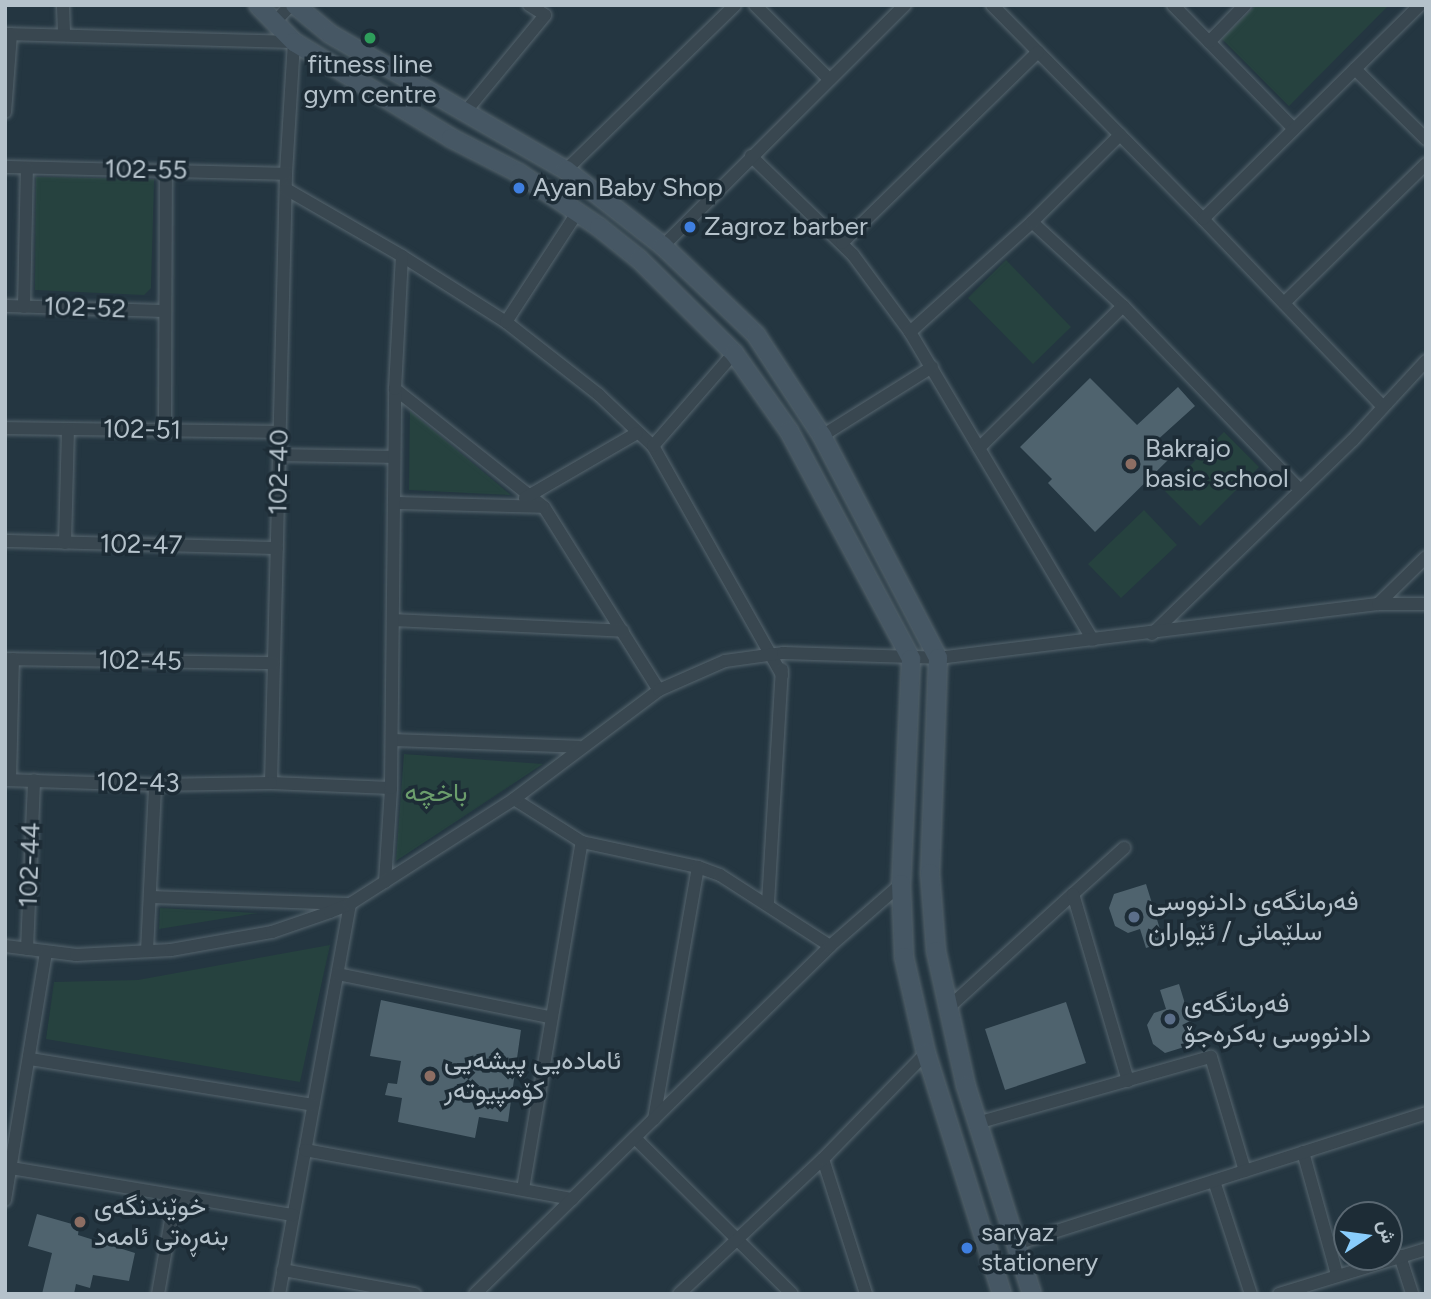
<!DOCTYPE html>
<meta charset="utf-8">
<style>
body{margin:0}
#map{position:relative;width:1431px;height:1299px;overflow:hidden;background:#243641;font-family:Figtree,Vazirmatn,sans-serif}
div>[style]{position:absolute}
.green>*{inset:0;background:#26423f}
.building>*{inset:0;background:#4f636e}
.roads{filter:drop-shadow(0 0 2px #56656e) drop-shadow(0 0 2px #56656e)}
.street>*{height:12px;margin:-6px;padding:0 6px;transform-origin:6px;border-radius:6px;background:#394750}
.secondary>*{height:18px;margin:-9px;padding:0 9px;transform-origin:9px;border-radius:9px;background:#465764}
.dots>*{width:19px;height:19px;translate:-50% -50%;box-sizing:border-box;border:4px solid #1d2c36;border-radius:50%}
span{translate:-50% -50%;white-space:nowrap;text-align:center;line-height:1.15;-webkit-text-stroke:7px #1d2c36;paint-order:stroke}
.poi-label{font-size:26px;color:#b5c2cb}
.left{translate:0 -50%;text-align:left}
.street-label{font-size:26px;color:#b5c2cb}
.park-label{font-size:26px;color:#6b9d6c}
.frame{position:absolute;inset:0;border:7px solid #b5c2cb;pointer-events:none}
.north{position:absolute;left:1333px;top:1201px;width:70px;height:70px;box-sizing:border-box;background:#1d2c36;border:2px solid #5a6872;border-radius:50%;rotate:77deg;font-size:19px;font-weight:700;line-height:28px;text-align:center;color:#b5c2cb}
.north::after{content:'';display:block;margin:auto;width:24px;height:32px;background:#89cdfc;clip-path:polygon(50% 0,100% 100%,50% 72%,0 100%)}
</style>
<div id="map">
<div class="green">
<div style="clip-path:polygon(1256px 5px,1389px 5px,1289px 106px,1222px 39px)"></div>
<div style="clip-path:polygon(36px 177px,154px 179px,151px 288px,144px 295px,35px 290px)"></div>
<div style="clip-path:polygon(1006px 260px,1071px 327px,1033px 364px,968px 298px)"></div>
<div style="clip-path:polygon(410px 411px,511px 495px,409px 490px)"></div>
<div style="clip-path:polygon(1224px 432px,1259px 467px,1200px 526px,1165px 491px)"></div>
<div style="clip-path:polygon(1144px 510px,1177px 545px,1121px 598px,1088px 564px)"></div>
<div style="clip-path:polygon(404px 754px,543px 764px,396px 861px)"></div>
<div style="clip-path:polygon(160px 908px,258px 913px,159px 929px)"></div>
<div style="clip-path:polygon(330px 945px,300px 1082px,46px 1039px,54px 982px,138px 980px)"></div>
</div>
<div class="building">
<div style="clip-path:polygon(1090px 378px,1137px 425px,1178px 387px,1195px 406px,1154px 443px,1169px 459px,1095px 532px,1048px 483px,1052px 479px,1020px 447px)"></div>
<div style="clip-path:polygon(1146px 884px,1164px 942px,1146px 948px,1140px 929px,1128px 933px,1115px 926px,1109px 908px,1114px 894px)"></div>
<div style="clip-path:polygon(1179px 984px,1197px 1043px,1165px 1053px,1153px 1044px,1147px 1025px,1154px 1013px,1166px 1009px,1160px 990px)"></div>
<div style="clip-path:polygon(381px 1000px,521px 1030px,508px 1122px,479px 1117px,475px 1138px,398px 1122px,402px 1098px,385px 1095px,388px 1083px,397px 1084px,401px 1061px,370px 1056px)"></div>
<div style="clip-path:polygon(1066px 1002px,1086px 1063px,1005px 1090px,985px 1029px)"></div>
<div style="clip-path:polygon(37px 1214px,79px 1226px,78px 1235px,135px 1253px,129px 1281px,93px 1275px,90px 1288px,76px 1284px,74px 1294px,42px 1294px,52px 1253px,28px 1246px)"></div>
</div>
<div class="roads">
<div class="street">
<div style="left:63px;top:5px;width:29px;rotate:88deg"></div>
<div style="left:755px;top:5px;width:105px;rotate:45deg"></div>
<div style="left:992px;top:5px;width:301px;rotate:45.4deg"></div>
<div style="left:1203px;top:219px;width:260px;rotate:46.2deg"></div>
<div style="left:1173px;top:5px;width:172px;rotate:45.7deg"></div>
<div style="left:274px;top:23px;width:25px;rotate:-47deg"></div>
<div style="left:5px;top:34px;width:289px;rotate:1.6deg"></div>
<div style="left:294px;top:42px;width:132px;rotate:93.5deg"></div>
<div style="left:286px;top:174px;width:609px;rotate:91.41deg"></div>
<div style="left:271px;top:783px;width:120px;rotate:2.4deg"></div>
<div style="left:1209px;top:42px;width:52px;rotate:-45.8deg"></div>
<div style="left:1355px;top:69px;width:100px;rotate:44.6deg"></div>
<div style="left:466px;top:111px;width:124px;rotate:-50.5deg"></div>
<div style="left:545px;top:15px;width:19px;rotate:-148deg"></div>
<div style="left:5px;top:112px;width:78px;rotate:-85.6deg"></div>
<div style="left:751px;top:156px;width:142px;rotate:44.1deg"></div>
<div style="left:853px;top:255px;width:96px;rotate:53.5deg"></div>
<div style="left:910px;top:332px;width:358px;rotate:59.3deg"></div>
<div style="left:5px;top:167px;width:281px;rotate:1.4deg"></div>
<div style="left:566px;top:170px;width:236px;rotate:-44.3deg"></div>
<div style="left:286px;top:189px;width:134px;rotate:30deg"></div>
<div style="left:402px;top:256px;width:123px;rotate:32.4deg"></div>
<div style="left:506px;top:322px;width:118px;rotate:38.1deg"></div>
<div style="left:599px;top:395px;width:74px;rotate:43.4deg"></div>
<div style="left:653px;top:446px;width:263px;rotate:60.6deg"></div>
<div style="left:1203px;top:219px;width:305px;rotate:-44.6deg"></div>
<div style="left:1032px;top:222px;width:124px;rotate:42.7deg"></div>
<div style="left:1123px;top:306px;width:255px;rotate:46.1deg"></div>
<div style="left:842px;top:243px;width:274px;rotate:-44.3deg"></div>
<div style="left:663px;top:246px;width:342px;rotate:-44.9deg"></div>
<div style="left:1284px;top:303px;width:199px;rotate:-44.4deg"></div>
<div style="left:5px;top:306px;width:160px;rotate:1.8deg"></div>
<div style="left:24px;top:307px;width:139px;rotate:-88.8deg"></div>
<div style="left:506px;top:322px;width:130px;rotate:-56.9deg"></div>
<div style="left:910px;top:332px;width:164px;rotate:-42deg"></div>
<div style="left:1032px;top:222px;width:124px;rotate:-44.7deg"></div>
<div style="left:395px;top:389px;width:190px;rotate:38.4deg"></div>
<div style="left:544px;top:507px;width:216px;rotate:57.9deg"></div>
<div style="left:5px;top:428px;width:275px;rotate:0.8deg"></div>
<div style="left:165px;top:431px;width:260px;rotate:-89.8deg"></div>
<div style="left:822px;top:436px;width:130px;rotate:-32.1deg"></div>
<div style="left:653px;top:446px;width:123px;rotate:-48.9deg"></div>
<div style="left:979px;top:448px;width:202px;rotate:-44.6deg"></div>
<div style="left:279px;top:455px;width:115px;rotate:1deg"></div>
<div style="left:525px;top:498px;width:129px;rotate:-30.1deg"></div>
<div style="left:394px;top:503px;width:149px;rotate:1.5deg"></div>
<div style="left:5px;top:541px;width:272px;rotate:1.5deg"></div>
<div style="left:65px;top:543px;width:114px;rotate:-88.5deg"></div>
<div style="left:1378px;top:604px;width:67px;rotate:-44.4deg"></div>
<div style="left:393px;top:620px;width:230px;rotate:2.7deg"></div>
<div style="left:1152px;top:634px;width:279px;rotate:-44deg"></div>
<div style="left:1353px;top:440px;width:108px;rotate:-47.3deg"></div>
<div style="left:5px;top:659px;width:269px;rotate:0.9deg"></div>
<div style="left:392px;top:740px;width:187px;rotate:2.1deg"></div>
<div style="left:5px;top:780px;width:150px;rotate:1.9deg"></div>
<div style="left:155px;top:785px;width:116px;rotate:-1deg"></div>
<div style="left:10px;top:780px;width:121px;rotate:-88.6deg"></div>
<div style="left:514px;top:799px;width:80px;rotate:32.3deg"></div>
<div style="left:582px;top:842px;width:119px;rotate:12.2deg"></div>
<div style="left:698px;top:867px;width:23px;rotate:20deg"></div>
<div style="left:720px;top:875px;width:131px;rotate:32.8deg"></div>
<div style="left:385px;top:882px;width:94px;rotate:-86.3deg"></div>
<div style="left:391px;top:788px;width:399px;rotate:-89.4deg"></div>
<div style="left:395px;top:389px;width:133px;rotate:-87deg"></div>
<div style="left:1073px;top:894px;width:69px;rotate:-42deg"></div>
<div style="left:150px;top:897px;width:200px;rotate:2deg"></div>
<div style="left:350px;top:904px;width:396px;rotate:100.3deg"></div>
<div style="left:768px;top:903px;width:234px;rotate:-86.6deg"></div>
<div style="left:5px;top:946px;width:72px;rotate:7.2deg"></div>
<div style="left:76px;top:955px;width:95px;rotate:-3deg"></div>
<div style="left:171px;top:950px;width:103px;rotate:-10.1deg"></div>
<div style="left:272px;top:932px;width:61px;rotate:-19deg"></div>
<div style="left:330px;top:912px;width:22px;rotate:-22deg"></div>
<div style="left:350px;top:904px;width:195px;rotate:-32.6deg"></div>
<div style="left:514px;top:799px;width:181px;rotate:-36.9deg"></div>
<div style="left:659px;top:690px;width:72px;rotate:-23.7deg"></div>
<div style="left:725px;top:661px;width:59px;rotate:-7.9deg"></div>
<div style="left:783px;top:653px;width:155px;rotate:1.8deg"></div>
<div style="left:938px;top:658px;width:443px;rotate:-7deg"></div>
<div style="left:1378px;top:604px;width:48px"></div>
<div style="left:27px;top:949px;width:169px;rotate:-87.6deg"></div>
<div style="left:147px;top:951px;width:166px;rotate:-87.2deg"></div>
<div style="left:338px;top:974px;width:216px;rotate:11.5deg"></div>
<div style="left:948px;top:1008px;width:169px;rotate:-42.4deg"></div>
<div style="left:1073px;top:894px;width:195px;rotate:73.6deg"></div>
<div style="left:30px;top:1059px;width:287px;rotate:9.2deg"></div>
<div style="left:654px;top:1119px;width:256px;rotate:-80.1deg"></div>
<div style="left:977px;top:1123px;width:243px;rotate:-15.8deg"></div>
<div style="left:1211px;top:1057px;width:119px;rotate:73.4deg"></div>
<div style="left:635px;top:1138px;width:221px;rotate:44.8deg"></div>
<div style="left:305px;top:1150px;width:272px;rotate:10.4deg"></div>
<div style="left:1303px;top:1152px;width:128px;rotate:74.5deg"></div>
<div style="left:823px;top:1159px;width:142px;rotate:72.3deg"></div>
<div style="left:11px;top:1168px;width:286px;rotate:9.5deg"></div>
<div style="left:1214px;top:1181px;width:119px;rotate:71.9deg"></div>
<div style="left:523px;top:1189px;width:352px;rotate:-80.4deg"></div>
<div style="left:5px;top:1200px;width:250px;rotate:-80.6deg"></div>
<div style="left:1016px;top:1244px;width:430px;rotate:-17.7deg"></div>
<div style="left:1400px;top:1256px;width:40px;rotate:72deg"></div>
<div style="left:283px;top:1270px;width:134px;rotate:10.3deg"></div>
<div style="left:158px;top:1294px;width:97px;rotate:-80deg"></div>
<div style="left:475px;top:1294px;width:497px;rotate:-44.4deg"></div>
<div style="left:830px;top:946px;width:94px;rotate:-41.1deg"></div>
<div style="left:679px;top:1294px;width:197px;rotate:-43.2deg"></div>
<div style="left:823px;top:1159px;width:148px;rotate:-45.8deg"></div>
<div style="left:1279px;top:1294px;width:154px;rotate:-17deg"></div>
</div>
<div class="secondary">
<div style="left:258px;top:5px;width:52px;rotate:45.8deg"></div>
<div style="left:294px;top:42px;width:184px;rotate:31.4deg"></div>
<div style="left:451px;top:138px;width:76px;rotate:27.2deg"></div>
<div style="left:519px;top:173px;width:97px;rotate:34deg"></div>
<div style="left:599px;top:227px;width:51px;rotate:38.7deg"></div>
<div style="left:639px;top:259px;width:134px;rotate:44.7deg"></div>
<div style="left:734px;top:353px;width:95px;rotate:54.8deg"></div>
<div style="left:789px;top:431px;width:259px;rotate:61.8deg"></div>
<div style="left:911px;top:659px;width:225px;rotate:92.5deg"></div>
<div style="left:901px;top:884px;width:73px;rotate:87.6deg"></div>
<div style="left:904px;top:957px;width:98px;rotate:77.1deg"></div>
<div style="left:926px;top:1053px;width:253px;rotate:72.5deg"></div>
<div style="left:295px;top:5px;width:45px;rotate:39.6deg"></div>
<div style="left:330px;top:34px;width:272px;rotate:30deg"></div>
<div style="left:566px;top:170px;width:123px;rotate:38.1deg"></div>
<div style="left:663px;top:246px;width:129px;rotate:43.7deg"></div>
<div style="left:756px;top:335px;width:121px;rotate:56.8deg"></div>
<div style="left:822px;top:436px;width:250px;rotate:62.4deg"></div>
<div style="left:938px;top:658px;width:215px;rotate:92.1deg"></div>
<div style="left:930px;top:873px;width:78px;rotate:85.6deg"></div>
<div style="left:936px;top:951px;width:138px;rotate:77.5deg"></div>
<div style="left:966px;top:1086px;width:218px;rotate:72.4deg"></div>
</div>
</div>
<div class="dots">
<div style="left:370px;top:38px;background:#2e9e5b"></div>
<div style="left:519px;top:188px;background:#3f7fe0"></div>
<div style="left:690px;top:227px;background:#3f7fe0"></div>
<div style="left:1131px;top:464px;background:#8d6e63"></div>
<div style="left:1134px;top:917px;background:#5c6f8a"></div>
<div style="left:1170px;top:1019px;background:#5c6f8a"></div>
<div style="left:430px;top:1076px;background:#8d6e63"></div>
<div style="left:80px;top:1222px;background:#8d6e63"></div>
<div style="left:967px;top:1248px;background:#3f7fe0"></div>
</div>
<div class="poi-label">
<span style="left:370px;top:80px">fitness line<br>gym centre</span>
<span class="left" style="left:533px;top:188px">Ayan Baby Shop</span>
<span class="left" style="left:704px;top:227px">Zagroz barber</span>
<span class="left" style="left:1145px;top:464px">Bakrajo<br>basic school</span>
<span class="left" style="left:1148px;top:917px">فەرمانگەی دادنووسی<br>سلێمانی / ئێواران</span>
<span class="left" style="left:1184px;top:1019px">فەرمانگەی<br>دادنووسی بەکرەجۆ</span>
<span class="left" style="left:444px;top:1076px">ئامادەیی پیشەیی<br>کۆمپیوتەر</span>
<span class="left" style="left:94px;top:1222px">خوێندنگەی<br>بنەڕەتی ئامەد</span>
<span class="left" style="left:981px;top:1248px">saryaz<br>stationery</span>
</div>
<div class="street-label">
<span style="left:146px;top:170px;rotate:1deg">102-55</span>
<span style="left:85px;top:308px;rotate:2deg">102-52</span>
<span style="left:142px;top:430px;rotate:1deg">102-51</span>
<span style="left:279px;top:472px;rotate:-89deg">102-40</span>
<span style="left:141px;top:545px;rotate:1deg">102-47</span>
<span style="left:140px;top:661px;rotate:1deg">102-45</span>
<span style="left:138px;top:783px;rotate:1deg">102-43</span>
<span style="left:30px;top:865px;rotate:-88deg">102-44</span>
</div>
<div class="park-label">
<span style="left:436px;top:793px">باخچە</span>
</div>
<div class="frame"></div>
<div class="north">ش</div>
</div>
